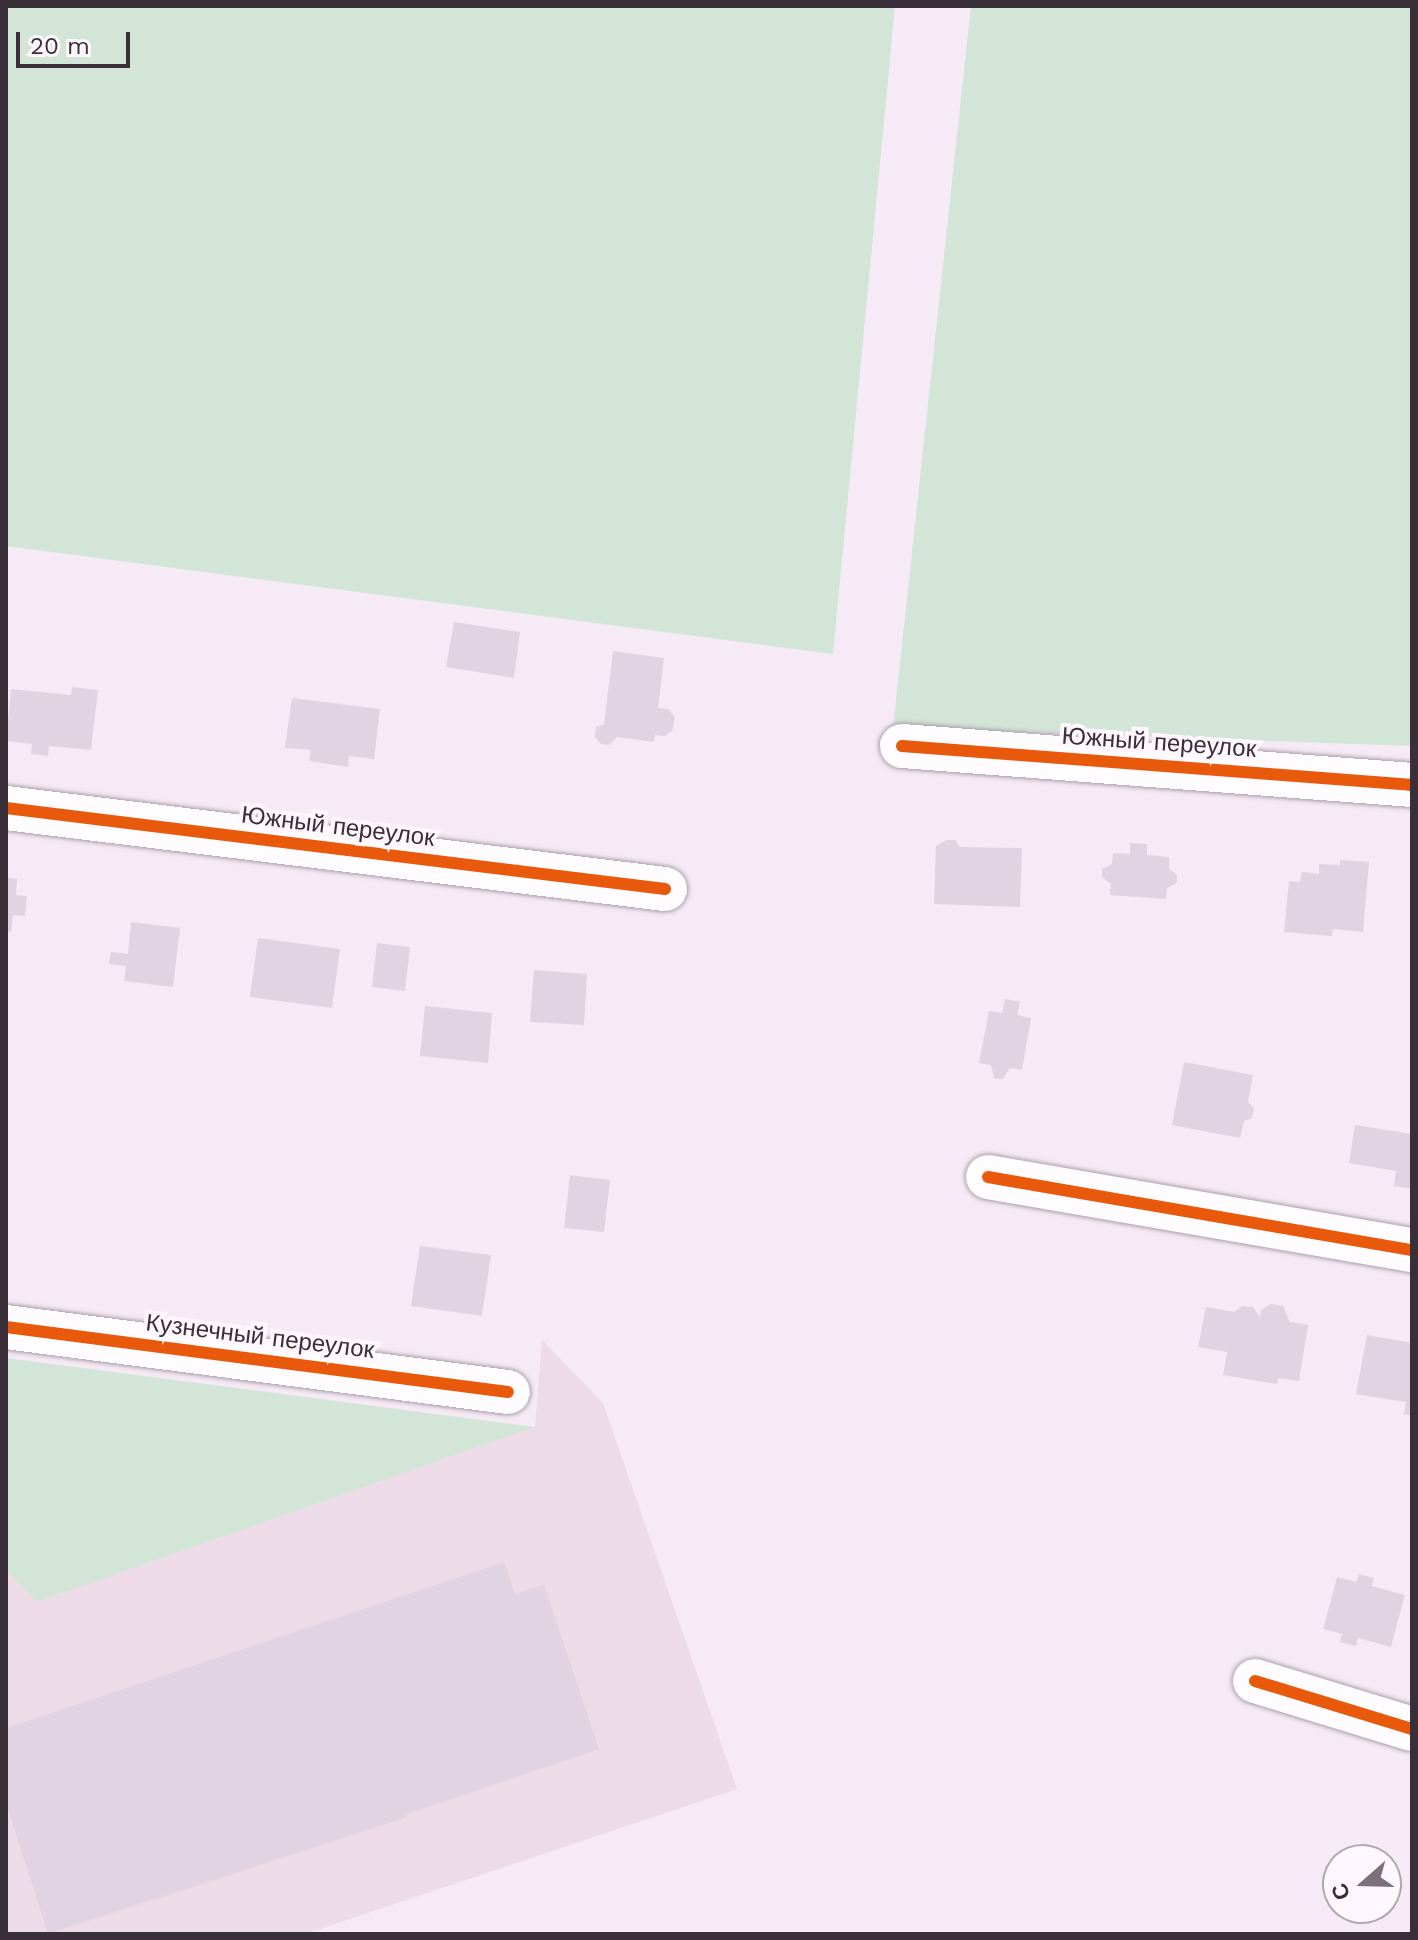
<!DOCTYPE html>
<meta charset="utf-8">
<style>
body{margin:0}
#map{position:relative;width:1418px;height:1940px;overflow:hidden;background:#f6eaf6;font-family:"Work Sans",sans-serif}
div>[style]{position:absolute}
.commercial>*{inset:0;background:#eddbe7}
.green>*{inset:0;background:#d2e5d6}
.building>*{inset:0;background:#e1d3e1}
.roads{filter:drop-shadow(0 0 2px #aaa0aa) drop-shadow(0 0 2px #aaa0aa)}
.minor>*{height:44px;margin:-22px;padding:0 22px;transform-origin:22px;border-radius:22px;background:#fefcfe}
.cycleway>*{height:12px;margin:-6px;padding:0 6px;transform-origin:6px;border-radius:6px;background:#e8590c}
span{translate:-50% -50%;white-space:nowrap;text-align:center;line-height:1.15;-webkit-text-stroke:8px #fef8fe;paint-order:stroke}
.street-label{font-size:24px;color:#3a2e39}
.frame{position:absolute;inset:0;border:8px solid #3a2e39;pointer-events:none}
.north{position:absolute;left:1322px;top:1844px;width:80px;height:80px;box-sizing:border-box;background:#fef8fe;border:2px solid #b0a7af;border-radius:50%;rotate:250deg;font-size:22px;font-weight:700;line-height:32px;text-align:center;color:#3a2e39}
.north::after{content:'';display:block;margin:auto;width:28px;height:36px;background:#7c707b;clip-path:polygon(50% 0,100% 100%,50% 72%,0 100%)}
.scale{position:absolute;left:16px;top:32px;width:114px;height:36px;box-sizing:border-box;border:4px solid #3a2e39;border-top:0;padding-left:10px;font-size:24px;line-height:28px;white-space:nowrap;color:#3a2e39;-webkit-text-stroke:6px #fef8fe;paint-order:stroke}
</style>
<div id="map">
<div class="commercial">
<div style="clip-path:polygon(542px 1340px,603px 1403px,737px 1789px,306px 1934px,6px 1934px,6px 1570px,37px 1602px,535px 1427px)"></div>
</div>
<div class="green">
<div style="clip-path:polygon(6px 6px,895px 6px,833px 654px,6px 546px)"></div>
<div style="clip-path:polygon(971px 6px,1412px 6px,1412px 746px,893px 728px)"></div>
<div style="clip-path:polygon(6px 1358px,535px 1427px,37px 1602px,6px 1570px)"></div>
</div>
<div class="building">
<div style="clip-path:polygon(454px 622px,520px 632px,514px 678px,446px 667px)"></div>
<div style="clip-path:polygon(613px 651px,664px 658px,658px 708px,668px 709px,675px 717px,672px 731px,665px 736px,655px 735px,654px 742px,617px 737px,609px 745px,601px 744px,595px 737px,596px 727px,604px 724px)"></div>
<div style="clip-path:polygon(72px 687px,98px 690px,91px 750px,49px 746px,48px 756px,31px 754px,32px 744px,6px 741px,11px 689px,71px 695px)"></div>
<div style="clip-path:polygon(292px 698px,380px 709px,374px 759px,349px 756px,348px 767px,309px 761px,311px 750px,285px 748px)"></div>
<div style="clip-path:polygon(947px 840px,955px 840px,960px 847px,1022px 848px,1020px 907px,934px 904px,936px 846px)"></div>
<div style="clip-path:polygon(1130px 843px,1147px 844px,1147px 855px,1169px 857px,1169px 869px,1177px 875px,1177px 883px,1167px 888px,1166px 899px,1110px 895px,1111px 884px,1102px 877px,1102px 869px,1112px 864px,1113px 853px,1130px 854px)"></div>
<div style="clip-path:polygon(1340px 860px,1369px 862px,1363px 932px,1333px 929px,1332px 936px,1284px 932px,1289px 881px,1300px 882px,1302px 872px,1319px 874px,1319px 864px,1340px 865px)"></div>
<div style="clip-path:polygon(6px 877px,17px 879px,16px 895px,27px 896px,25px 916px,13px 915px,11px 932px,6px 931px)"></div>
<div style="clip-path:polygon(131px 922px,180px 928px,173px 987px,124px 981px,126px 966px,109px 964px,111px 952px,128px 954px)"></div>
<div style="clip-path:polygon(258px 938px,340px 949px,332px 1008px,250px 997px)"></div>
<div style="clip-path:polygon(377px 943px,410px 947px,405px 991px,372px 987px)"></div>
<div style="clip-path:polygon(534px 970px,587px 974px,584px 1025px,530px 1022px)"></div>
<div style="clip-path:polygon(1005px 999px,1020px 1002px,1017px 1015px,1031px 1018px,1022px 1070px,1010px 1068px,1003px 1079px,994px 1078px,991px 1065px,979px 1063px,989px 1011px,1002px 1013px)"></div>
<div style="clip-path:polygon(425px 1006px,492px 1013px,488px 1063px,420px 1056px)"></div>
<div style="clip-path:polygon(1184px 1062px,1253px 1075px,1248px 1102px,1254px 1108px,1252px 1118px,1244px 1121px,1240px 1138px,1172px 1125px)"></div>
<div style="clip-path:polygon(1355px 1125px,1412px 1134px,1412px 1189px,1394px 1186px,1396px 1171px,1349px 1163px)"></div>
<div style="clip-path:polygon(570px 1175px,610px 1180px,604px 1232px,564px 1228px)"></div>
<div style="clip-path:polygon(420px 1246px,491px 1255px,482px 1316px,411px 1306px)"></div>
<div style="clip-path:polygon(1270px 1304px,1283px 1306px,1290px 1322px,1308px 1325px,1299px 1381px,1278px 1378px,1277px 1384px,1223px 1375px,1227px 1352px,1198px 1347px,1206px 1307px,1235px 1312px,1242px 1306px,1253px 1307px,1260px 1317px,1261px 1310px)"></div>
<div style="clip-path:polygon(1367px 1335px,1412px 1343px,1412px 1416px,1404px 1414px,1406px 1402px,1356px 1394px)"></div>
<div style="clip-path:polygon(504px 1562px,515px 1594px,544px 1585px,599px 1749px,406px 1814px,407px 1817px,48px 1934px,6px 1803px,6px 1728px)"></div>
<div style="clip-path:polygon(1359px 1574px,1374px 1578px,1372px 1586px,1405px 1595px,1391px 1647px,1358px 1638px,1356px 1646px,1340px 1642px,1342px 1634px,1323px 1629px,1337px 1577px,1356px 1582px)"></div>
</div>
<div class="roads">
<div class="minor">
<div style="left:902px;top:746px;width:511px;rotate:4.37deg"></div>
<div style="left:6px;top:808px;width:664px;rotate:7.01deg"></div>
<div style="left:988px;top:1177px;width:430px;rotate:9.8deg"></div>
<div style="left:6px;top:1327px;width:506px;rotate:7.38deg"></div>
<div style="left:1255px;top:1681px;width:164px;rotate:17deg"></div>
</div>
</div>
<div class="cycleway">
<div style="left:902px;top:746px;width:511px;rotate:4.37deg"></div>
<div style="left:6px;top:808px;width:664px;rotate:7.01deg"></div>
<div style="left:988px;top:1177px;width:430px;rotate:9.8deg"></div>
<div style="left:6px;top:1327px;width:506px;rotate:7.38deg"></div>
<div style="left:1255px;top:1681px;width:164px;rotate:17deg"></div>
</div>
<div class="street-label">
<span style="left:1159px;top:743px;rotate:4deg">Южный переулок</span>
<span style="left:338px;top:827px;rotate:7deg">Южный переулок</span>
<span style="left:260px;top:1337px;rotate:7deg">Кузнечный переулок</span>
</div>
<div class="frame"></div>
<div class="north">С</div>
<div class="scale">20 m</div>
</div>
